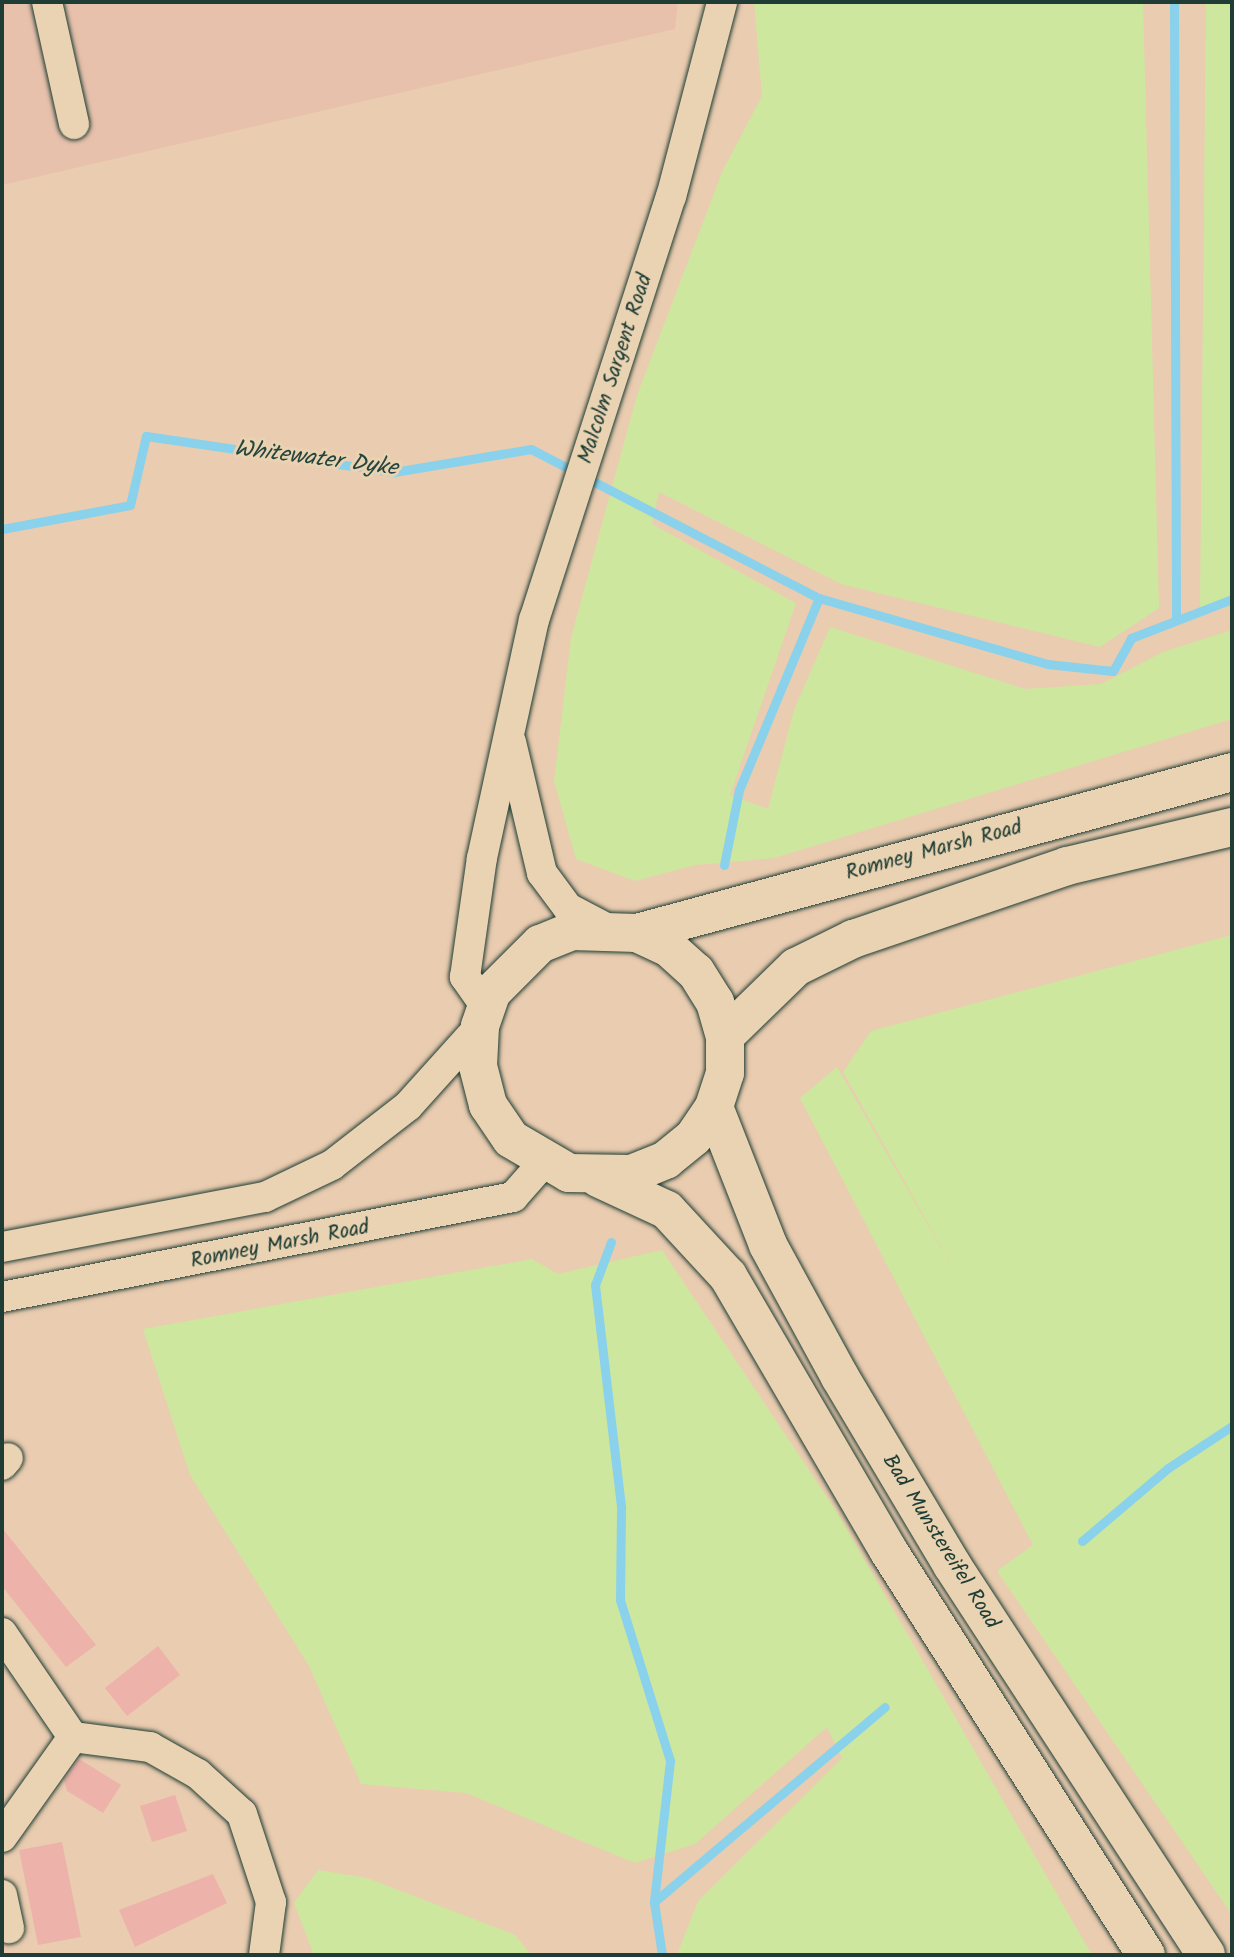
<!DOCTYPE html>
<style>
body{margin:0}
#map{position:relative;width:1234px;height:1957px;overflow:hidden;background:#eaccb0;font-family:Kalam,sans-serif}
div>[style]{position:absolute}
.built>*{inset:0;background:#e7c1ac}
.green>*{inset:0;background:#cde89e}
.stream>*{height:9px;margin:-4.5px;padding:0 4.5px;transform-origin:4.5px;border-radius:4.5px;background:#8ad1eb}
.building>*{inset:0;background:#edb2aa}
.roads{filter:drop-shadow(0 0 2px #1f3d34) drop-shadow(0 0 2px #1f3d34)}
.minor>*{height:30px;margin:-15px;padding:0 15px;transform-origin:15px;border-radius:15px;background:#e9d3b2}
.major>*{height:38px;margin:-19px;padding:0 19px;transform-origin:19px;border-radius:19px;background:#e9d3b2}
span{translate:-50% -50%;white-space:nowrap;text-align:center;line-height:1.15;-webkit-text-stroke:6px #e9d3b2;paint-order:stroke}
.street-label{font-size:21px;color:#1f3d34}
.water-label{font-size:23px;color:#24443d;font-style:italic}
.frame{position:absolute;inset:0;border:4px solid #1f3d34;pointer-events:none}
</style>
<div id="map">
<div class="built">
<div style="clip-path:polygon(2px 2px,678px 2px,675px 29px,2px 185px)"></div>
</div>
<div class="green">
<div style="clip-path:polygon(754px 2px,1143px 2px,1159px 608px,1100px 647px,841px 584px,659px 492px,652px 524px,796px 603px,730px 795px,768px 809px,794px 710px,830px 627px,1025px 689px,1101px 684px,1163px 652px,1232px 630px,1232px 719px,774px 858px,695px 865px,635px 881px,576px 859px,554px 781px,571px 638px,637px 395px,723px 170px,762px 96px)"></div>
<div style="clip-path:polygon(1206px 2px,1232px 2px,1232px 599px,1200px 611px)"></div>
<div style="clip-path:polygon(1232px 935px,1232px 1915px,997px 1571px,1033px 1545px,800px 1098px,837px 1067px,966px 1291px,843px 1072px,871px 1031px)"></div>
<div style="clip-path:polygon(662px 1250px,837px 1512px,1092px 1955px,677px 1955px,698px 1901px,842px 1758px,827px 1727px,695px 1844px,635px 1863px,466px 1793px,361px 1784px,309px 1666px,190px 1475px,143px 1329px,532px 1259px,558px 1274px)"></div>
<div style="clip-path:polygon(318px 1870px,367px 1878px,515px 1935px,531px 1955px,314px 1955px,294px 1903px)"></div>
</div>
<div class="stream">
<div style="left:1174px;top:2px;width:617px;rotate:89.81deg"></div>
<div style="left:2px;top:529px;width:130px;rotate:-10.6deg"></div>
<div style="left:130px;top:505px;width:71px;rotate:-76.9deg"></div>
<div style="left:146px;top:436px;width:251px;rotate:8.3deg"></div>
<div style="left:394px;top:472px;width:139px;rotate:-9.5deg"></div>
<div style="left:531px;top:449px;width:324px;rotate:27.4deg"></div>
<div style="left:819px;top:598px;width:237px;rotate:16.1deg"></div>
<div style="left:1047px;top:664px;width:66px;rotate:6.1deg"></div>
<div style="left:1113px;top:671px;width:38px;rotate:-61deg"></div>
<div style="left:1131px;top:638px;width:108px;rotate:-21.1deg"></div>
<div style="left:724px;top:865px;width:76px;rotate:-78.7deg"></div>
<div style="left:739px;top:790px;width:208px;rotate:-67.4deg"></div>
<div style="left:611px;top:1242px;width:46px;rotate:110.4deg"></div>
<div style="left:595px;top:1285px;width:225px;rotate:83.3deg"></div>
<div style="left:621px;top:1508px;width:92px;rotate:90.6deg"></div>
<div style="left:620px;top:1600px;width:169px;rotate:72.7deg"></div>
<div style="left:670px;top:1761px;width:142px;rotate:96.5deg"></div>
<div style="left:654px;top:1902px;width:54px;rotate:81.4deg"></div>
<div style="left:1082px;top:1541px;width:113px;rotate:-40.3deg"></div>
<div style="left:1168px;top:1468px;width:77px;rotate:-33.3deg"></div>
<div style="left:654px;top:1902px;width:302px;rotate:-40.2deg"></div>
</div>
<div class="building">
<div style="clip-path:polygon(2px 1528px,96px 1645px,66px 1667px,2px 1586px)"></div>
<div style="clip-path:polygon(158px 1646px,180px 1675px,127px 1716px,105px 1688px)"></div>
<div style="clip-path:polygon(79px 1759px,121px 1785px,103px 1813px,67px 1791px,64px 1780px)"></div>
<div style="clip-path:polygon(175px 1795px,187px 1831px,152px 1842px,140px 1806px)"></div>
<div style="clip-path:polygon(62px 1842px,81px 1937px,38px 1945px,19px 1850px)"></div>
<div style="clip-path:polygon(213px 1874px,227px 1903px,135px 1947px,119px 1910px)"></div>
</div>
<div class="roads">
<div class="minor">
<div style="left:47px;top:2px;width:125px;rotate:77.5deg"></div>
<div style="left:511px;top:742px;width:135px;rotate:76.7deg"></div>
<div style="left:542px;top:873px;width:44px;rotate:53.4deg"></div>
<div style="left:568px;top:908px;width:43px;rotate:27.8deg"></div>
<div style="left:486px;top:1007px;width:37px;rotate:-125deg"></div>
<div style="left:465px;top:977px;width:120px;rotate:-81.9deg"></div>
<div style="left:482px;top:858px;width:244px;rotate:-77.7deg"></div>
<div style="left:534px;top:620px;width:445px;rotate:-72.1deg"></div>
<div style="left:671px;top:197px;width:202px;rotate:-75.3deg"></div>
<div style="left:2px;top:1247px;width:268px;rotate:-10.8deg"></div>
<div style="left:265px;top:1197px;width:74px;rotate:-25.5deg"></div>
<div style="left:332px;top:1165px;width:96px;rotate:-37.8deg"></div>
<div style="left:408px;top:1106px;width:108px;rotate:-48deg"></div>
<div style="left:2px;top:1297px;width:521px;rotate:-11.07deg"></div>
<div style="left:513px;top:1197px;width:45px;rotate:-48.6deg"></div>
<div style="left:2px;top:1465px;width:9px;rotate:-49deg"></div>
<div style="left:2px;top:1633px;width:126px;rotate:55.7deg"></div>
<div style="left:73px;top:1737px;width:78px;rotate:7.4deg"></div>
<div style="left:150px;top:1747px;width:55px;rotate:29.4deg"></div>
<div style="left:198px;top:1774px;width:59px;rotate:42.3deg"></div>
<div style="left:242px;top:1814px;width:93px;rotate:71.8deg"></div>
<div style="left:271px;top:1902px;width:53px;rotate:97.5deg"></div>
<div style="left:2px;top:1837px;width:123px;rotate:-54.6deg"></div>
<div style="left:2px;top:1895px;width:34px;rotate:78deg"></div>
</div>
<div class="major">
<div style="left:637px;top:933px;width:35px;rotate:25deg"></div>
<div style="left:669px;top:948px;width:36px;rotate:42deg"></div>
<div style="left:696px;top:972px;width:36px;rotate:58deg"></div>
<div style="left:715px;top:1002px;width:35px;rotate:74deg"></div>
<div style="left:725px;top:1036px;width:37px;rotate:90deg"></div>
<div style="left:725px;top:1073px;width:36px;rotate:108deg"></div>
<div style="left:714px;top:1107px;width:36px;rotate:124deg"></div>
<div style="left:694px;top:1137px;width:36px;rotate:141deg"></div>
<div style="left:666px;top:1160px;width:37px;rotate:158deg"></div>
<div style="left:632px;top:1174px;width:63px;rotate:-179.1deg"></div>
<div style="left:569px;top:1173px;width:67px;rotate:-149.6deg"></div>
<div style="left:511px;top:1139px;width:41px;rotate:-124.1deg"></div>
<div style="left:488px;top:1105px;width:40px;rotate:-104.4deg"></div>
<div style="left:478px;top:1066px;width:40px;rotate:-87.1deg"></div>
<div style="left:480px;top:1026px;width:36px;rotate:-71deg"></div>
<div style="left:492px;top:992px;width:68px;rotate:-45deg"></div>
<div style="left:540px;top:944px;width:35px;rotate:-22deg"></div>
<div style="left:572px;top:931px;width:65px;rotate:1.8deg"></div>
<div style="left:637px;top:933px;width:616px;rotate:-15.14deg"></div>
<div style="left:725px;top:1036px;width:99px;rotate:-44.2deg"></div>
<div style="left:796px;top:967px;width:64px;rotate:-26.2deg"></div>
<div style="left:853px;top:939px;width:226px;rotate:-18.8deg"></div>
<div style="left:1067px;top:866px;width:170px;rotate:-13.3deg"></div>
<div style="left:714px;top:1107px;width:148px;rotate:68.6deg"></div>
<div style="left:768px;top:1245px;width:150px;rotate:61.4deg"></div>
<div style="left:840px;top:1377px;width:219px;rotate:59.2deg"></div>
<div style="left:952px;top:1565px;width:465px;rotate:56.9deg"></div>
<div style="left:598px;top:1178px;width:76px;rotate:24.9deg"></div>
<div style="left:667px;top:1210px;width:90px;rotate:47.3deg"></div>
<div style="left:728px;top:1276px;width:317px;rotate:59.7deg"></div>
<div style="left:888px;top:1550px;width:480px;rotate:57.5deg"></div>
</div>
</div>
<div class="street-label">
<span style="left:616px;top:369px;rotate:-72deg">Malcolm Sargent Road</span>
<span style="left:934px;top:851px;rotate:-15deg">Romney Marsh Road</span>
<span style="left:280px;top:1245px;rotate:-11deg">Romney Marsh Road</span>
<span style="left:940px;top:1542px;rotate:58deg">Bad Munstereifel Road</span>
</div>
<div class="water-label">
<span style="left:316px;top:459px;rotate:7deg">Whitewater Dyke</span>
</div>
<div class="frame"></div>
</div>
